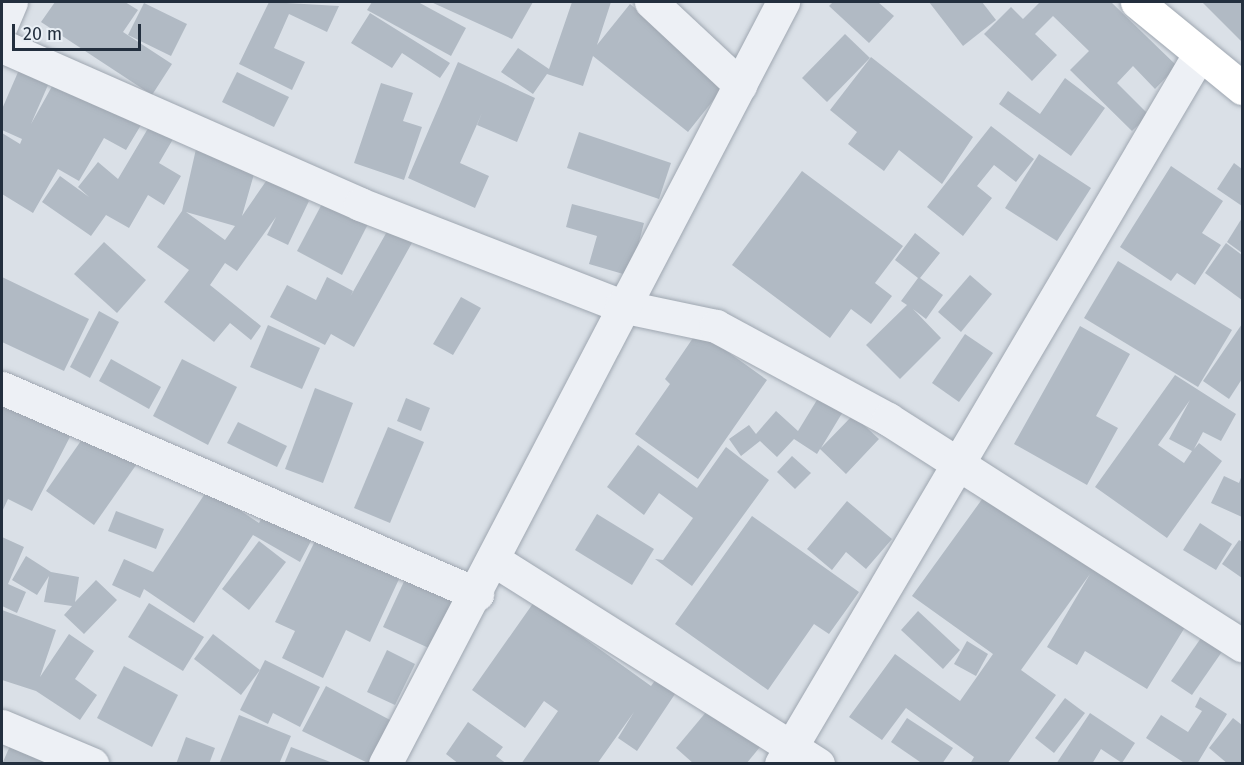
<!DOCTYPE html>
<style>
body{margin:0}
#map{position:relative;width:1244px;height:765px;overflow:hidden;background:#dae0e7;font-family:"Fira Sans",sans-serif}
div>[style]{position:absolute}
.building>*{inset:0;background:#b1bac4}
.roads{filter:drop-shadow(0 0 2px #9fa7b1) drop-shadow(0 0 2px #9fa7b1)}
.street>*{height:33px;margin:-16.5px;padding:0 16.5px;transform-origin:16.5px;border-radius:16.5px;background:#edf0f5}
.secondary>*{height:33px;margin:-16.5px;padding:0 16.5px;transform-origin:16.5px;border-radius:16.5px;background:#fff}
span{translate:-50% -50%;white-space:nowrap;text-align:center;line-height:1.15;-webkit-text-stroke:4.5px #e9eff5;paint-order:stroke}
.frame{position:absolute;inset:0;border:3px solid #232f3e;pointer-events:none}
.scale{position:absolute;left:12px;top:24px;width:129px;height:27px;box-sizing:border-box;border:3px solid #232f3e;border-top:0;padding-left:8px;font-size:18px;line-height:21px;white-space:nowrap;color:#232f3e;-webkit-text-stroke:4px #e9eff5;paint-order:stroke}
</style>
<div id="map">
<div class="building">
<div style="clip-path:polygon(55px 2px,125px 2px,138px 10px,123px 32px,172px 64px,152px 95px,41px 22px)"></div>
<div style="clip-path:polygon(269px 2px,339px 6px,327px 32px,289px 14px,274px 48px,305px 62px,292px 90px,239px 64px)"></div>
<div style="clip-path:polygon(372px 2px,418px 2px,466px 28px,451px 56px,367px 10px)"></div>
<div style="clip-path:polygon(431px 2px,533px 2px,512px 39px)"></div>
<div style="clip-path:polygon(572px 2px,611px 2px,597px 45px,630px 4px,727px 83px,688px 132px,593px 56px,583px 86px,547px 74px,533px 94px,501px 72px,518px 48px,549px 69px)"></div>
<div style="clip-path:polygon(833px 2px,878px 2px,894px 16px,869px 43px,829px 6px)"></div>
<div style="clip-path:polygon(929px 2px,982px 2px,996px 20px,963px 46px)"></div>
<div style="clip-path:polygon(1040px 2px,1111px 2px,1177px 66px,1155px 89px,1133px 66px,1117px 83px,1149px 115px,1132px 131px,1070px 70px,1089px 51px,1053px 16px,1035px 34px,1057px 55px,1032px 81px,984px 34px,1011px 7px,1023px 19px)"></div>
<div style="clip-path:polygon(1202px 2px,1242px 2px,1242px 42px)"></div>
<div style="clip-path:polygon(144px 3px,187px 24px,171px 56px,128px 35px)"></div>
<div style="clip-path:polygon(370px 13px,450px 63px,440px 78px,402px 53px,392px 68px,351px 43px)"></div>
<div style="clip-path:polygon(845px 34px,870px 58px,827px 102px,802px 78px)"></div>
<div style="clip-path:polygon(25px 56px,55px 69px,31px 124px,60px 72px,144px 120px,126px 150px,104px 138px,79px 181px,58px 169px,33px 213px,2px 194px,2px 133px,20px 144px,22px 139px,2px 130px,2px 109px)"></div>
<div style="clip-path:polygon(871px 57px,973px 137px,942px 184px,899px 150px,884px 171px,848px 144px,857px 132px,830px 110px)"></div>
<div style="clip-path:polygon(458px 62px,535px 98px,517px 142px,477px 125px,482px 113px,460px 163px,489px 176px,475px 208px,408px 178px)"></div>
<div style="clip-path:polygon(237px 72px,289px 97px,274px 127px,222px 102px)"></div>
<div style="clip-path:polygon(1065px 78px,1105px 108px,1071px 156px,999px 104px,1008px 91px,1040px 114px)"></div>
<div style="clip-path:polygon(381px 83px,413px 93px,403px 121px,422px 127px,404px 180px,354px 163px)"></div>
<div style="clip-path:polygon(153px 120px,176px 134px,159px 163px,181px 176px,164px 205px,148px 195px,129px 228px,106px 215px,91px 236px,42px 202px,60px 176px,89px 197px,78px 187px,98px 162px,118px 179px)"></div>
<div style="clip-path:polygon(991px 126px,1034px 159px,1016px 182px,994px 165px,977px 186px,992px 198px,963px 236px,927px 207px)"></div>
<div style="clip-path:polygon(579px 132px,671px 163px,659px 199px,567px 168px)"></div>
<div style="clip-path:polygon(evenodd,196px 149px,256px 167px,242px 216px,271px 174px,309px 201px,288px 245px,267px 235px,276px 217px,237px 271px,225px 263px,210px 285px,261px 326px,251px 340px,230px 323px,214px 342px,164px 302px,189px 270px,157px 247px,182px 211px,196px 149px,186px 212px,235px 226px,225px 240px,186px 212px)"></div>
<div style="clip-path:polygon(1039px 154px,1091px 188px,1057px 241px,1005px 208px)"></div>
<div style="clip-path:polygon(1234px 163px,1242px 169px,1242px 206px,1217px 189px)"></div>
<div style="clip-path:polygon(1171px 166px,1223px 201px,1202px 233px,1221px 245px,1195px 285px,1177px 273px,1171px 281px,1120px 247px)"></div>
<div style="clip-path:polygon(802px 171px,903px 246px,875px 283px,892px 296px,871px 324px,851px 309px,830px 338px,732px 265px)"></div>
<div style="clip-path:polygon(324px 200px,368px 224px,342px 275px,297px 251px)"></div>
<div style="clip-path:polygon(572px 204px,644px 223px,630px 276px,589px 264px,597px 236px,566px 227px)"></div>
<div style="clip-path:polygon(1242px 218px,1242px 253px,1227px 242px)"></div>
<div style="clip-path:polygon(389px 228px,413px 241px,354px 347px,331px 334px,325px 345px,270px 317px,287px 285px,316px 300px,327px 277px,353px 291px,350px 297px)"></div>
<div style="clip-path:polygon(915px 233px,940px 253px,920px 278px,943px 295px,926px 319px,913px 309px,941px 338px,900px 379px,866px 345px,907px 305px,901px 301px,918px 278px,895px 260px)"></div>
<div style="clip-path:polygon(104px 242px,146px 280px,117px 313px,74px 274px)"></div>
<div style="clip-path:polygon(1226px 243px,1242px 255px,1242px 300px,1205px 273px)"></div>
<div style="clip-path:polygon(1118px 261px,1232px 330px,1198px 387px,1084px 318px)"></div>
<div style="clip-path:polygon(970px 275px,992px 294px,961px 332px,938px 312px)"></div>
<div style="clip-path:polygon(2px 277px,89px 319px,64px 371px,2px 342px)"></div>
<div style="clip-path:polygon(461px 297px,481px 308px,453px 355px,433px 344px)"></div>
<div style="clip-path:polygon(99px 311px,119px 322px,90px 378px,70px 367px)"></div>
<div style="clip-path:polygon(1242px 324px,1242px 379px,1229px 399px,1203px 381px)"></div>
<div style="clip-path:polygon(268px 325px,320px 348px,302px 389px,250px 367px)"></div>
<div style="clip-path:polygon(1080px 326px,1130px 354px,1096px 416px,1118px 428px,1087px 485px,1014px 444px)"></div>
<div style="clip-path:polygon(700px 332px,767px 380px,698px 479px,635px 434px,670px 384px,665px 379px,693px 338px,676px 334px)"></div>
<div style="clip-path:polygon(965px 334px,993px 353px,959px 402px,932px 383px)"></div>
<div style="clip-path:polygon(111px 359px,161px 387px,149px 409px,99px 381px)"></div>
<div style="clip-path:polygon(182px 359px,237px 387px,208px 445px,153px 416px)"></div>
<div style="clip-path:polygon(evenodd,1175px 375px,1236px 414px,1221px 441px,1203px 432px,1194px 449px,1199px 443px,1222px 461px,1167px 538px,1095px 487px,1175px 375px,1190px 400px,1169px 439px,1192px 451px,1184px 463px,1158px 445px,1190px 400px)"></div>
<div style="clip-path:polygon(315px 388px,353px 403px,323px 483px,285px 469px)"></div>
<div style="clip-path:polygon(2px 391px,74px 429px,32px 511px,8px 499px,2px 512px)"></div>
<div style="clip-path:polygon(820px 395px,844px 410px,821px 448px,853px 415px,879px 439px,846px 474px,820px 449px,817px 454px,794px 439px,777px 457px,760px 441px,741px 456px,729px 439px,749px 425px,756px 434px,776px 411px,798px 431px)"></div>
<div style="clip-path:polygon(406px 398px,430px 408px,421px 431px,397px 421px)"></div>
<div style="clip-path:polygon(238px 422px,287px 446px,277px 467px,227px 443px)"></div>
<div style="clip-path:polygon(92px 425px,141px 458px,94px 525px,46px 491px)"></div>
<div style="clip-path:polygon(388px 427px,424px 442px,390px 523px,354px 508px)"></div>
<div style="clip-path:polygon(638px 445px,697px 488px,726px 447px,769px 480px,692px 586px,655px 559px,663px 560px,693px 518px,659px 493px,644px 515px,607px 487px)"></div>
<div style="clip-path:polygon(792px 456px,811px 473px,795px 489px,777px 472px)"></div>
<div style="clip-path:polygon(1242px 475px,1242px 517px,1211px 503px,1224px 476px,1239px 483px)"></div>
<div style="clip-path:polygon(208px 489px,259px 523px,266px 510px,313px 537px,300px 562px,253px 535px,194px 623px,144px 589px,140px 598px,112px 585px,124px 559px,153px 572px)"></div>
<div style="clip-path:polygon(988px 491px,1190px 619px,1147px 689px,1085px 651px,1077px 665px,1047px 647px,1090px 574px,1021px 670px,1056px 695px,1007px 764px,970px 764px,974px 757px,906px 708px,882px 740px,849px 717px,895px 654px,960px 701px,993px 654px,912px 596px)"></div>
<div style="clip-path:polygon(847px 501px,892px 539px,866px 569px,846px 552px,832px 570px,807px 549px)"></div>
<div style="clip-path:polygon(116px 511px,164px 529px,156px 549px,108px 531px)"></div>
<div style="clip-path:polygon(597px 514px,654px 549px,632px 585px,575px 550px)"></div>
<div style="clip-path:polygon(752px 516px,859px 592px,829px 634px,814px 624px,768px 690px,675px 624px)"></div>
<div style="clip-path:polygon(1200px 523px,1232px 544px,1216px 570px,1183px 550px)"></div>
<div style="clip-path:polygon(2px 537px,24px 547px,8px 584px,26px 592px,17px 613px,2px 606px)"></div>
<div style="clip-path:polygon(316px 539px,399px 579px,370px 642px,346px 630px,323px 678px,282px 658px,295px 631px,275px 622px)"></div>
<div style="clip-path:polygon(1239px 540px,1242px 542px,1242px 578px,1222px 564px)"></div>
<div style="clip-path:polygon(259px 541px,286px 562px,249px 610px,222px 589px)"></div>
<div style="clip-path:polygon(26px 556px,51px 572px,79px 577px,75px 602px,96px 580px,117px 600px,84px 634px,64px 615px,72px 606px,44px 602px,49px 576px,37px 595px,12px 580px)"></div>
<div style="clip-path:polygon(407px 575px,455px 597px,431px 649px,383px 627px)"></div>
<div style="clip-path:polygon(534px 602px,651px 686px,657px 678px,677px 691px,637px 751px,618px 738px,634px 712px,597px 764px,521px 764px,558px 711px,544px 701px,525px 728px,472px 690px)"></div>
<div style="clip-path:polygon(149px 603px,204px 637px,183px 671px,128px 637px)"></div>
<div style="clip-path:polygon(2px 610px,56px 630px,40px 677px,69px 634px,94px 651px,75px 679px,97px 695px,80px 720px,36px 691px,2px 680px)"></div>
<div style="clip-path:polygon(918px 611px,960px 650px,943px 669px,901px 630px)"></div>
<div style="clip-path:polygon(1208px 628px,1228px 643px,1192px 695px,1171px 681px)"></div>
<div style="clip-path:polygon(213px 634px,260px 670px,241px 695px,194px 659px)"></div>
<div style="clip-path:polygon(967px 641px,988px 654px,976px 676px,954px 664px)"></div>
<div style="clip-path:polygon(387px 650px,415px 664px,395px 705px,367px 692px)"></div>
<div style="clip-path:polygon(265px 660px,320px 687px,300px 727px,273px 713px,268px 724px,240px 710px)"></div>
<div style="clip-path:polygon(124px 666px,178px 695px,152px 747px,97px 718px)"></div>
<div style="clip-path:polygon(326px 686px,392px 721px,370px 764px,302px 731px)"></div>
<div style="clip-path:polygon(1200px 697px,1227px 714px,1197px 764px,1186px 764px,1146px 738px,1161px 715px,1188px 732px,1202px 711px,1195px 707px)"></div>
<div style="clip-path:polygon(1065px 698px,1085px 713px,1054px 753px,1035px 738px)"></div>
<div style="clip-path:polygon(712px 705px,760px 747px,746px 764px,694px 764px,676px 748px)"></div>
<div style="clip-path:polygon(1090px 713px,1135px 743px,1122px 763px,1101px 749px,1092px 764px,1056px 764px)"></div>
<div style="clip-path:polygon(239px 715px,291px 736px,279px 764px,219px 764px)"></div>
<div style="clip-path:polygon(907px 718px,953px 748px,942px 764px,923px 764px,891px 742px)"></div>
<div style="clip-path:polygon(1233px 718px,1242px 725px,1242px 764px,1228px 764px,1209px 748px)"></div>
<div style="clip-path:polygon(468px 722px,503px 747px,496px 756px,507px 764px,459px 764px,446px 754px)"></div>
<div style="clip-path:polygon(14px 737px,60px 764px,2px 764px)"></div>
<div style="clip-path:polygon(186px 737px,215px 748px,209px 764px,176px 764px)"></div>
<div style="clip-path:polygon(291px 747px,333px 763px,333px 764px,284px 764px)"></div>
</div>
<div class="roads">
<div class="street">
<div style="left:651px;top:2px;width:122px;rotate:43deg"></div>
<div style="left:2px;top:23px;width:23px;rotate:-67deg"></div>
<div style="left:2px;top:46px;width:391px;rotate:23.8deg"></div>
<div style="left:360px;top:204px;width:280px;rotate:21.3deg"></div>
<div style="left:621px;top:306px;width:97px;rotate:11.9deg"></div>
<div style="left:716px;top:326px;width:196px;rotate:28.4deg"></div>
<div style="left:888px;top:419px;width:420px;rotate:32.6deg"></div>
<div style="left:2px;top:388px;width:518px;rotate:23.45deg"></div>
<div style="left:494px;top:560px;width:383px;rotate:32.2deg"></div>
<div style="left:2px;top:726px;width:98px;rotate:22.9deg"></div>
<div style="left:385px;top:764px;width:860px;rotate:-62.42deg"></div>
<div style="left:781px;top:764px;width:825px;rotate:-59.49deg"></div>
</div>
<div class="secondary">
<div style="left:1137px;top:2px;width:136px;rotate:39.3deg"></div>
</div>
</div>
<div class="frame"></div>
<div class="scale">20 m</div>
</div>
